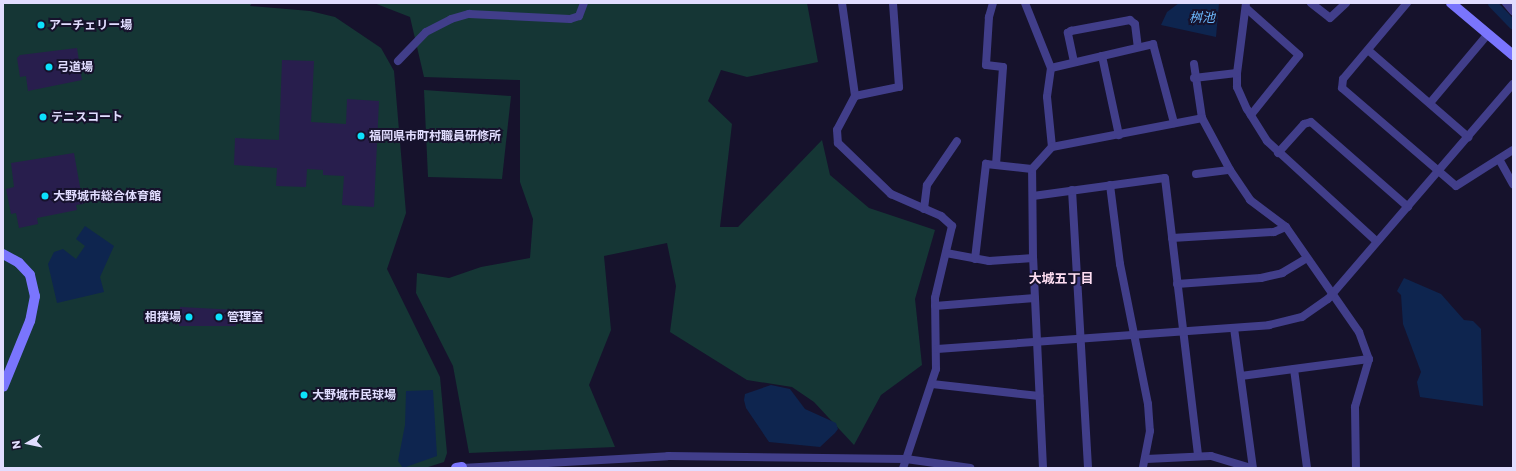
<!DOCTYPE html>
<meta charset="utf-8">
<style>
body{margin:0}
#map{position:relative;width:1516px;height:471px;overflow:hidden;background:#16122c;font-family:Poppins,"Noto Sans JP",sans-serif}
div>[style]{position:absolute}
.green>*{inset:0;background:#153635}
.water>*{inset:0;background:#0e254f}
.canal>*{height:9px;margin:-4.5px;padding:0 4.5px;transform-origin:4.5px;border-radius:4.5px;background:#0e254f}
.building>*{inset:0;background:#281e4d}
.street>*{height:8px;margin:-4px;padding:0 4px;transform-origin:4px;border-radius:4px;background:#413e8a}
.secondary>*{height:10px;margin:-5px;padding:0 5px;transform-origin:5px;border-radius:5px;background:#7a75fd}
.dots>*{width:11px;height:11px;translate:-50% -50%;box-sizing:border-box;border:2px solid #16122c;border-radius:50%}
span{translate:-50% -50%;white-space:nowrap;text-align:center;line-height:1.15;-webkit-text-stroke:4px #16122c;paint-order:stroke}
.poi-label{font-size:12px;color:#e1ddff;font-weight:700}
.left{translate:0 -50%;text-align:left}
.right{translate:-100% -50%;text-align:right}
.water-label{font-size:13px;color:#6cb9fd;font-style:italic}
.neighbourhood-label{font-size:13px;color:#ffdff3;font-weight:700}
.frame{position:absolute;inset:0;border:4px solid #e1ddff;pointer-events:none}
.north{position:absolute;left:8px;top:423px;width:40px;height:40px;-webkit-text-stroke:3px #16122c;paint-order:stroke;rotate:261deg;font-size:11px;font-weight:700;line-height:16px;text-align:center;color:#e1ddff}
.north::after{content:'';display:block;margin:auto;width:14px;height:18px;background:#e1ddff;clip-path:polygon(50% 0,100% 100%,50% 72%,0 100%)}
</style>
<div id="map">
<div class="green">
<div style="clip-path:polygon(3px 3px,252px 3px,250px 6px,310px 11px,335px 17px,381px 48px,394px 71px,406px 213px,387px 269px,440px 377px,447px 453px,444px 462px,425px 468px,3px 468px)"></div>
<div style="clip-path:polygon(374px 3px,807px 3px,818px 62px,747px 77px,721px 70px,708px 101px,732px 124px,720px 227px,738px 227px,822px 140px,830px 175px,869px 208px,935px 230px,915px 299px,922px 365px,881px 395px,854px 445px,814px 402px,792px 387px,747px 380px,670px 332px,676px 286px,667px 243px,604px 256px,611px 330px,589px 385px,615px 447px,469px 453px,453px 366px,416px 293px,417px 273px,449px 278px,481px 267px,530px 258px,533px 219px,520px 182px,520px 80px,424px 77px,410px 17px)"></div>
<div style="clip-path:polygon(424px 90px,511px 96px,502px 179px,428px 177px)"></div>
</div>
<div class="water">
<div style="clip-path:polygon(1179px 3px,1219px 3px,1216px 37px,1161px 25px,1167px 12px)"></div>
<div style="clip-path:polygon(85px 226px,114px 246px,100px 277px,104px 292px,57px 303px,48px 264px,54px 252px,63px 249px,76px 259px,85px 246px,76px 239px)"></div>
<div style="clip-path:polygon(1404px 278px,1441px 294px,1464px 320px,1473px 321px,1481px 329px,1483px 406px,1420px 397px,1417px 382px,1421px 372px,1403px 324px,1401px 295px,1397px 291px)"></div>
<div style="clip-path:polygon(771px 385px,790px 389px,805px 409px,836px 423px,838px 429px,835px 433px,820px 447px,769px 442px,746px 408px,744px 400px,745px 394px)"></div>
<div style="clip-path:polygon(433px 390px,437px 456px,403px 468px,398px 461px,405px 425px,406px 391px)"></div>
</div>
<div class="canal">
<div style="left:1492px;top:3px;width:30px;rotate:46deg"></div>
</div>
<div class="building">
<div style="clip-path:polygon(77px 48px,82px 80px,28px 91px,26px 76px,20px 77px,17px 58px,20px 55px)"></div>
<div style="clip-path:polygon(282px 60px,314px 61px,311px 122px,346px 124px,347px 99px,379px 101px,374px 207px,342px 205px,344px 176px,323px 175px,323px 170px,307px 169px,306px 187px,276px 186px,277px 168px,234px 165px,235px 138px,279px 140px)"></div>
<div style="clip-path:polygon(74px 153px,83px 204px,76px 205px,77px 210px,37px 218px,38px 224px,19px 228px,16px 213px,11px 214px,6px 189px,14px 187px,11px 163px)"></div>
<div style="clip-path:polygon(180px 307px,237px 310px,236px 326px,179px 326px)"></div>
</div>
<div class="street">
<div style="left:842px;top:3px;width:94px;rotate:82deg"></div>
<div style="left:855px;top:96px;width:38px;rotate:118deg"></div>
<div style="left:837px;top:130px;width:13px;rotate:86deg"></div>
<div style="left:838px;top:143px;width:74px;rotate:43.9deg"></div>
<div style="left:891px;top:194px;width:55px;rotate:23.7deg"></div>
<div style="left:941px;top:216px;width:15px;rotate:42deg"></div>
<div style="left:952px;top:226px;width:74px;rotate:103.3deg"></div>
<div style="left:935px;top:298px;width:71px;rotate:89.2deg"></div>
<div style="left:936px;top:369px;width:104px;rotate:108.4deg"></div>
<div style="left:993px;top:3px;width:15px;rotate:106deg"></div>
<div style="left:989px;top:17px;width:48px;rotate:93.6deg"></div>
<div style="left:986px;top:65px;width:17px;rotate:7deg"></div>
<div style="left:1003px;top:67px;width:97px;rotate:94.1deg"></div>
<div style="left:1025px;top:3px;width:70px;rotate:68.2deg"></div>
<div style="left:1051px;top:68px;width:29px;rotate:98deg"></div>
<div style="left:1047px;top:97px;width:50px;rotate:84.3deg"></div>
<div style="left:1246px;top:3px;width:71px;rotate:97.3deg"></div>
<div style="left:1237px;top:73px;width:14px;rotate:90deg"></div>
<div style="left:1237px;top:87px;width:24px;rotate:66deg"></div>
<div style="left:1247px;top:109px;width:38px;rotate:58deg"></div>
<div style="left:1267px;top:141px;width:148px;rotate:42.5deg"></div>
<div style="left:1311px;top:3px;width:24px;rotate:38deg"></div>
<div style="left:1330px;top:18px;width:22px;rotate:-43deg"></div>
<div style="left:1407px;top:3px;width:99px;rotate:130.1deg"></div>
<div style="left:1343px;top:79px;width:9px;rotate:96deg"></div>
<div style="left:1342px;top:88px;width:150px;rotate:40.7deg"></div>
<div style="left:1456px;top:186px;width:67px;rotate:-32.3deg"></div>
<div style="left:1506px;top:3px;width:11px;rotate:49deg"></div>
<div style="left:1246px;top:8px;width:71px;rotate:41.6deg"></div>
<div style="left:1299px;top:55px;width:77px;rotate:128.7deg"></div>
<div style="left:1368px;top:50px;width:133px;rotate:41deg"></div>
<div style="left:1102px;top:56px;width:81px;rotate:77.9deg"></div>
<div style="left:398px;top:61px;width:40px;rotate:-46deg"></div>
<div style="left:426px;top:32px;width:28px;rotate:-27deg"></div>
<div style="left:451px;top:19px;width:19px;rotate:-16deg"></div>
<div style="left:469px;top:14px;width:101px;rotate:2.8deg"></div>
<div style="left:570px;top:19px;width:9px;rotate:-18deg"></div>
<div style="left:579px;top:16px;width:14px;rotate:-69deg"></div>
<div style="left:1074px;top:62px;width:30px;rotate:-102deg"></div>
<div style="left:1068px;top:33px;width:4px;rotate:-34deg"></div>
<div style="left:1071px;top:31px;width:60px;rotate:-10.6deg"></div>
<div style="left:1130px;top:20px;width:6px;rotate:39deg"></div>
<div style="left:1135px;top:24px;width:23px;rotate:83deg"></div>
<div style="left:1194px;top:64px;width:55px;rotate:81.6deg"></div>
<div style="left:1202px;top:118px;width:59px;rotate:61.7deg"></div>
<div style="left:1230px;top:170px;width:36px;rotate:56deg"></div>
<div style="left:1250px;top:200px;width:45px;rotate:36.9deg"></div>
<div style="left:1286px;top:227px;width:128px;rotate:55.2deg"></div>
<div style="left:1359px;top:332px;width:29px;rotate:70deg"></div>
<div style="left:1369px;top:359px;width:50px;rotate:106.3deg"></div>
<div style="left:1355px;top:407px;width:61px;rotate:89.1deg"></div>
<div style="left:1051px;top:68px;width:105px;rotate:-13.2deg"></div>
<div style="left:1153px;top:44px;width:82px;rotate:75.1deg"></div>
<div style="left:1194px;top:78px;width:43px;rotate:-6.6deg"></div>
<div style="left:855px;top:96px;width:45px;rotate:-11.6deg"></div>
<div style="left:899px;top:87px;width:84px;rotate:-94.1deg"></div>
<div style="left:1430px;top:103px;width:90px;rotate:-50deg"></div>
<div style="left:1278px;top:153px;width:39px;rotate:-48deg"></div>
<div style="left:1304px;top:124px;width:7px;rotate:-16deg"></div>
<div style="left:1311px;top:122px;width:129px;rotate:41.2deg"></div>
<div style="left:1499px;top:159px;width:29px;rotate:61deg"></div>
<div style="left:1196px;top:174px;width:34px;rotate:-7deg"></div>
<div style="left:1110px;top:185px;width:80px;rotate:82.8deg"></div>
<div style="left:1120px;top:264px;width:143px;rotate:78.7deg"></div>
<div style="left:1148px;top:404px;width:27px;rotate:86deg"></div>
<div style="left:1150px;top:431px;width:38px;rotate:101deg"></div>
<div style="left:1072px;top:190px;width:278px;rotate:86.7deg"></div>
<div style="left:1033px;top:196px;width:133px;rotate:-7.8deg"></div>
<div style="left:1165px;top:178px;width:280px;rotate:83.2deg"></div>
<div style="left:924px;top:209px;width:24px;rotate:-83deg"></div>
<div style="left:927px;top:185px;width:53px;rotate:-55.7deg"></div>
<div style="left:1172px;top:238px;width:102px;rotate:-3.4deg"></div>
<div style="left:1274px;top:232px;width:13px;rotate:-23deg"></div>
<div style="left:946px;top:253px;width:44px;rotate:10.5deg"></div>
<div style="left:989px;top:261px;width:44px;rotate:-3.9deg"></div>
<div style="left:975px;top:259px;width:96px;rotate:-83.4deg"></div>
<div style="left:986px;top:164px;width:46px;rotate:6.2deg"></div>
<div style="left:1177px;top:284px;width:84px;rotate:-4.1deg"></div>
<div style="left:1261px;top:278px;width:22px;rotate:-13deg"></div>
<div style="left:1282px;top:273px;width:29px;rotate:-31deg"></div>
<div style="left:935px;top:306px;width:100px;rotate:-4.6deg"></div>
<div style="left:1234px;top:328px;width:141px;rotate:82.3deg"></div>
<div style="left:937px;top:349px;width:333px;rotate:-4.1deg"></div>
<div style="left:1269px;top:325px;width:34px;rotate:-14deg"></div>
<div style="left:1302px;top:317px;width:32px;rotate:-35deg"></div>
<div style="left:1328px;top:299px;width:284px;rotate:-49.3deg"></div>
<div style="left:1294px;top:369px;width:100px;rotate:82.5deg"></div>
<div style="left:1241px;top:376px;width:129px;rotate:-7.6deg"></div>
<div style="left:932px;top:384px;width:108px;rotate:6.4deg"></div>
<div style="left:1146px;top:459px;width:65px;rotate:-2.6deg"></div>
<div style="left:1211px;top:456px;width:42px;rotate:16.7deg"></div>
<div style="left:462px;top:468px;width:206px;rotate:-3.3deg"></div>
<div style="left:668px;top:456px;width:238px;rotate:0.7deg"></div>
<div style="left:906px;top:459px;width:65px;rotate:8deg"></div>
<div style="left:1043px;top:468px;width:210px;rotate:-92.7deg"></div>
<div style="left:1033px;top:258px;width:89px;rotate:-90.6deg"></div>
<div style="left:1032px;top:169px;width:30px;rotate:-48deg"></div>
<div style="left:1052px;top:147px;width:153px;rotate:-10.9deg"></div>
</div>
<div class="secondary">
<div style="left:1451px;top:3px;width:81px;rotate:40deg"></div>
<div style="left:3px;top:254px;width:18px;rotate:29deg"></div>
<div style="left:19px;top:263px;width:16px;rotate:47deg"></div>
<div style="left:30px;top:275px;width:22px;rotate:77deg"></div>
<div style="left:35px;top:296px;width:25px;rotate:101deg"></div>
<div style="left:30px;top:321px;width:71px;rotate:112.2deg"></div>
<div style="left:456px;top:468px;width:6px;rotate:-9deg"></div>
</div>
<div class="dots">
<div style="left:41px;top:25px;background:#0ce1fc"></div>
<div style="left:49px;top:67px;background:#0ce1fc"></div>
<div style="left:43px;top:117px;background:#0ce1fc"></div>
<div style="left:361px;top:136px;background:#0ce1fc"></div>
<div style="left:45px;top:196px;background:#0ce1fc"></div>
<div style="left:189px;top:317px;background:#0ce1fc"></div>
<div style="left:219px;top:317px;background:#0ce1fc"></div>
<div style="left:304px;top:395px;background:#0ce1fc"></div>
</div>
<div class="poi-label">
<span class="left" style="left:49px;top:25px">アーチェリー場</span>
<span class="left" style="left:57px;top:67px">弓道場</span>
<span class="left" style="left:51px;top:117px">テニスコート</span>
<span class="left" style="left:369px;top:136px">福岡県市町村職員研修所</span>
<span class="left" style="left:53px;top:196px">大野城市総合体育館</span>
<span class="right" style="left:181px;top:317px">相撲場</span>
<span class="left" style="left:227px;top:317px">管理室</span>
<span class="left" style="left:312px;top:395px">大野城市民球場</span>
</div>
<div class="water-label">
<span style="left:1202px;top:18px">桝池</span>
</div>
<div class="neighbourhood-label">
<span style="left:1061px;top:279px">大城五丁目</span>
</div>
<div class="frame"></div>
<div class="north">N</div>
</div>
